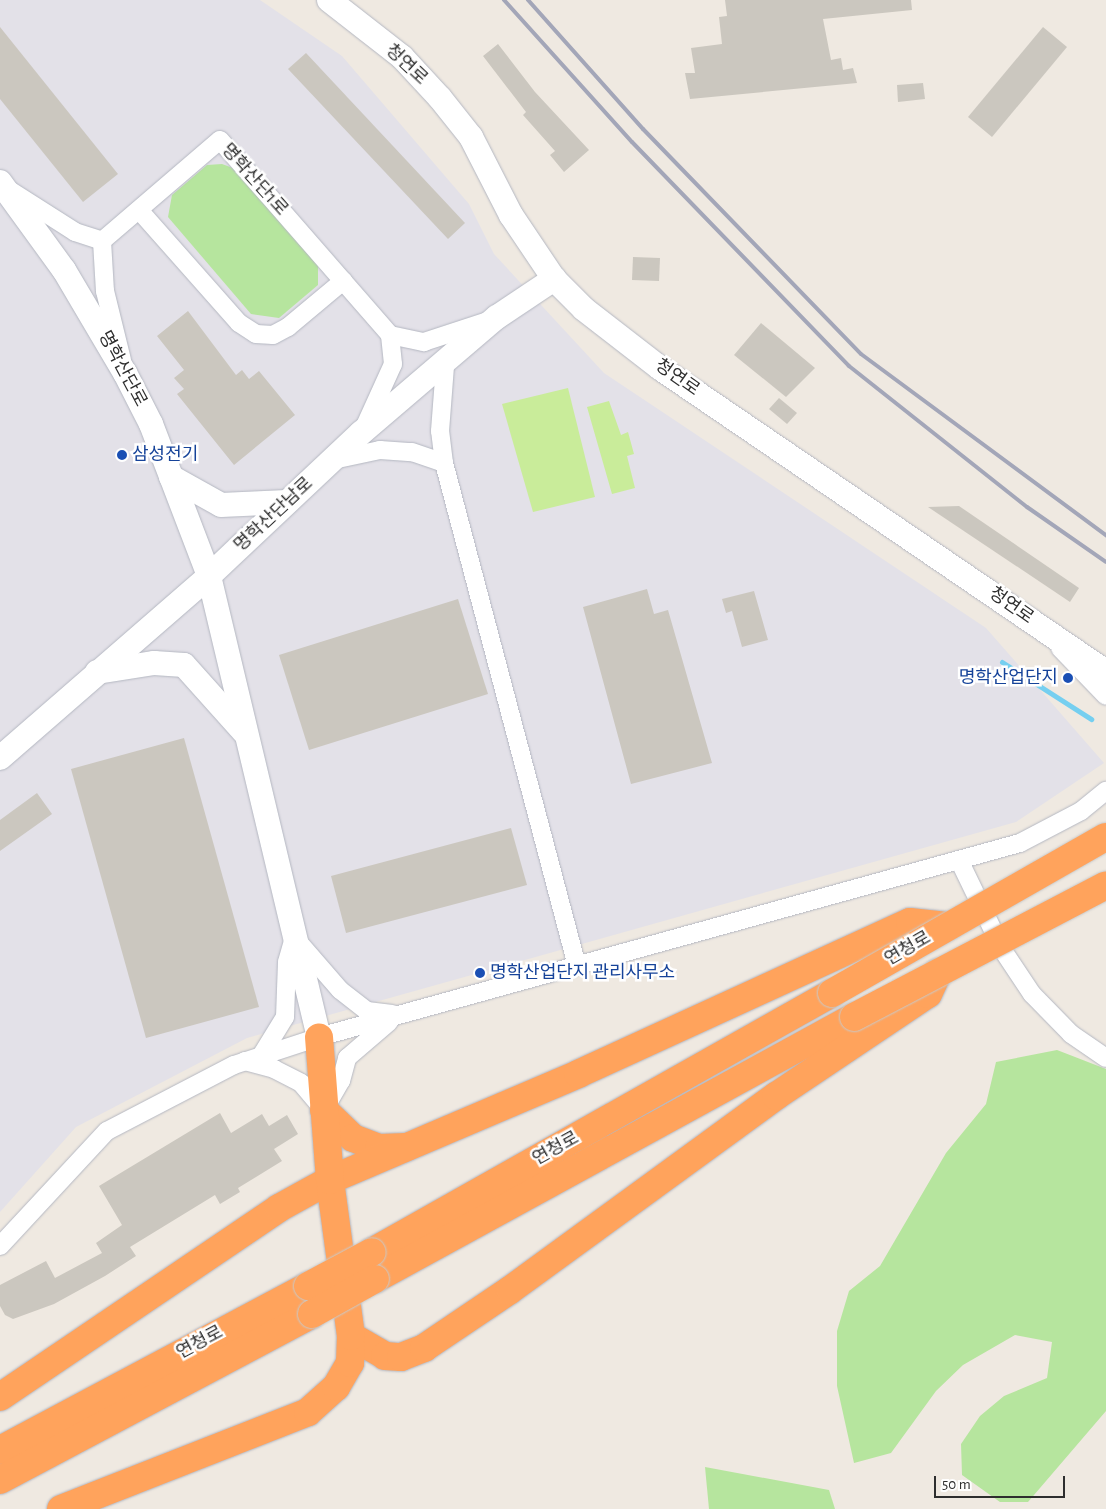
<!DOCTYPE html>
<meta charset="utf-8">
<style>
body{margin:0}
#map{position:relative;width:1106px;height:1509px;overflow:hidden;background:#efe9e1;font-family:"Alegreya Sans","Noto Sans KR",sans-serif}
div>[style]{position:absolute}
.industrial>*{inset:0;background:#e3e1e8}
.green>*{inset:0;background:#b6e59e}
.pitch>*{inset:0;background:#c9ec9a}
.stream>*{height:5px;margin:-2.5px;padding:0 2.5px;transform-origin:2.5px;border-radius:2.5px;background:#75cff0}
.building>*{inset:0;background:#cbc7bf}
.roads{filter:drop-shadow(0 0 1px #b4b7c1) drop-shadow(0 0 1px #b4b7c1)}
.street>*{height:18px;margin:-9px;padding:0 9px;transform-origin:9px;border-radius:9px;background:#fff}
.secondary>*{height:24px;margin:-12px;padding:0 12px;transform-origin:12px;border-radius:12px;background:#fff}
.highway>*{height:28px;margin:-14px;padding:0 14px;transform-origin:14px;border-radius:14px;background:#ffa35c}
.rail>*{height:4px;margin:-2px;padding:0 2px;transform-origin:2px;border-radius:2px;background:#a3a6b8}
.bridges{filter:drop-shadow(0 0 1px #c9c9c9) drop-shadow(0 0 1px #c9c9c9)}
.highway-bridge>*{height:28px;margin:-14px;padding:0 14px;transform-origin:14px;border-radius:14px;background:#ffa35c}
.dots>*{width:14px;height:14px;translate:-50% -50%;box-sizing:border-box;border:2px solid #fff;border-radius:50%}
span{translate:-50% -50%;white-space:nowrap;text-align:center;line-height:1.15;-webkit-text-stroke:5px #fff;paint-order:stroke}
.street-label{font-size:18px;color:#2e2e2e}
.transit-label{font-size:18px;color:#164399}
.left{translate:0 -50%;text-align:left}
.right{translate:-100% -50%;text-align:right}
.scale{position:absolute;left:934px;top:1476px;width:131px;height:22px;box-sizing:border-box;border:2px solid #2e2e2e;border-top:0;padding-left:6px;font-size:15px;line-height:18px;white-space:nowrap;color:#2e2e2e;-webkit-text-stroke:4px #fff;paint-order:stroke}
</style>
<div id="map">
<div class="industrial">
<div style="clip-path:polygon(0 0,260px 0,342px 56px,469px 204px,494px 254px,604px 373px,986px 628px,1104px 763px,1016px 822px,247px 1038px,76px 1127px,0 1212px)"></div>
</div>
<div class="green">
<div style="clip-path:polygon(222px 164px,233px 168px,318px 266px,318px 285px,279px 318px,251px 314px,168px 217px,172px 195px,207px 165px)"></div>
<div style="clip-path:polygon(1057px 1050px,1106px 1069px,1106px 1411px,1028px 1502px,1000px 1502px,962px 1475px,961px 1444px,980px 1416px,1004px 1396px,1047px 1378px,1052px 1342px,1015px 1335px,963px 1365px,936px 1391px,891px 1453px,854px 1463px,837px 1386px,837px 1331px,849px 1291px,880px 1266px,946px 1153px,986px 1104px,996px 1062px)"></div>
<div style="clip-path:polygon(705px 1467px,829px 1490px,835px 1509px,709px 1509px)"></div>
</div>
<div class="pitch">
<div style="clip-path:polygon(568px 388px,595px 497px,533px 512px,502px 404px)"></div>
<div style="clip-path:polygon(609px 401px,621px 435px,628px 432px,634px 454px,627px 456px,635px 488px,612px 494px,587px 407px)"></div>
</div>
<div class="stream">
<div style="left:1002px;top:662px;width:106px;rotate:32.6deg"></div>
</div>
<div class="building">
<div style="clip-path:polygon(725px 0,911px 0,912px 10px,823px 19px,831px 60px,841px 58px,843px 70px,853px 68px,857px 83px,690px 99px,685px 73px,695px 73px,691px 48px,722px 44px,719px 17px,727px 16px)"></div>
<div style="clip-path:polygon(0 27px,118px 174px,83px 202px,0 99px)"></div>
<div style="clip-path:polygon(1043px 27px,1067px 47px,992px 137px,968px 117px)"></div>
<div style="clip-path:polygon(498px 44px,535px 92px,589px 150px,564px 172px,550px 155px,555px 151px,523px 115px,526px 112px,483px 56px)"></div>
<div style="clip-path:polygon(306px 53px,465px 223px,448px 239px,288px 69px)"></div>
<div style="clip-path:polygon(923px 83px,925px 99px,898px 102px,897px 85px)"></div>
<div style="clip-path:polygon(633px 257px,660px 258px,659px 281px,632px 280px)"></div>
<div style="clip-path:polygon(188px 311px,236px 375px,242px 370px,249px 379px,259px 371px,295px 415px,234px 465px,177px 394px,184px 389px,174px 378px,184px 370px,157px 336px)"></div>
<div style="clip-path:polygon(761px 323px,815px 368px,786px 397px,734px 355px)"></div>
<div style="clip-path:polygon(779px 398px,797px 413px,787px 424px,769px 409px)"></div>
<div style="clip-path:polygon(959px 506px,1079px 588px,1070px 602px,928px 507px)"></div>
<div style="clip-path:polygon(647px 589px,654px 614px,668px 610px,712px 763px,631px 784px,583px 607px)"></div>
<div style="clip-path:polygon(754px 591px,768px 640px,742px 647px,732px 611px,726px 613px,722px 599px)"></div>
<div style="clip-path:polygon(458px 599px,488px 694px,309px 750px,279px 655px)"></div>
<div style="clip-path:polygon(184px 738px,259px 1007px,146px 1038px,71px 769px)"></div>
<div style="clip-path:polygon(37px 793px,52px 814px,0 851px,0 820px)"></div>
<div style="clip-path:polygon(511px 828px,527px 885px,346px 933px,331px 876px)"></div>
<div style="clip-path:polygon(220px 1113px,231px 1133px,262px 1114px,269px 1126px,287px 1115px,298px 1134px,274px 1149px,282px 1161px,238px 1188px,240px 1192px,220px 1204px,215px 1195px,130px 1247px,136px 1256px,105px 1276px,54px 1304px,13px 1319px,5px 1315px,0 1306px,0 1285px,46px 1261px,55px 1278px,102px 1253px,96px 1243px,122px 1225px,99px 1186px)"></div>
</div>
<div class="roads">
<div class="street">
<div style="left:11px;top:191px;width:76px;rotate:32.6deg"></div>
<div style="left:75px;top:232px;width:28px;rotate:18deg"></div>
<div style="left:139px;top:210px;width:151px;rotate:48.5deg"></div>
<div style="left:239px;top:323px;width:20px;rotate:33deg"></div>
<div style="left:256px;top:334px;width:17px;rotate:3deg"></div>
<div style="left:273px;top:335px;width:17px;rotate:-28deg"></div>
<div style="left:288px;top:327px;width:72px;rotate:-39.9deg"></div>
<div style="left:102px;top:241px;width:155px;rotate:-40.6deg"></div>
<div style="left:220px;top:140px;width:259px;rotate:48.9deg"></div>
<div style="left:102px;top:241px;width:50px;rotate:86.6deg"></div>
<div style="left:105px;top:291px;width:71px;rotate:76.2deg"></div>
<div style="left:390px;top:335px;width:35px;rotate:12deg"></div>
<div style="left:424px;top:342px;width:67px;rotate:-18.2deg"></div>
<div style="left:364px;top:428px;width:70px;rotate:-65.6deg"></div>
<div style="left:393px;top:364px;width:29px;rotate:-96deg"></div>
<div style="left:333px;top:460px;width:48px;rotate:-12deg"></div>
<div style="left:380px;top:450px;width:32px;rotate:4deg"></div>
<div style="left:412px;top:452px;width:34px;rotate:19deg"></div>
<div style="left:444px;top:463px;width:32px;rotate:-97deg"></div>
<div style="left:440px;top:431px;width:65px;rotate:-85.6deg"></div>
<div style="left:444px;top:463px;width:520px;rotate:75.19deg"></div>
<div style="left:1060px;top:648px;width:66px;rotate:46.2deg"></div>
<div style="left:960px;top:862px;width:97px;rotate:64.2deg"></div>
<div style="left:1002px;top:949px;width:54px;rotate:56.3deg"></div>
<div style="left:1032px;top:994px;width:56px;rotate:45.7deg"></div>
<div style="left:1071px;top:1034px;width:42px;rotate:34.4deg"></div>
<div style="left:261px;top:1056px;width:46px;rotate:-58.4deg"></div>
<div style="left:285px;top:1017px;width:55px;rotate:-87.9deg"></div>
<div style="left:287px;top:962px;width:26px;rotate:-74deg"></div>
<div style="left:294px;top:937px;width:70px;rotate:49deg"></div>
<div style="left:340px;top:990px;width:34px;rotate:38deg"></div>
<div style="left:367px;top:1011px;width:25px;rotate:7deg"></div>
<div style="left:245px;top:1061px;width:30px;rotate:15deg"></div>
<div style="left:274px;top:1069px;width:30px;rotate:27deg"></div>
<div style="left:301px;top:1083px;width:35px;rotate:50deg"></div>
<div style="left:324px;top:1110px;width:34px;rotate:-60deg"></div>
<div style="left:341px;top:1081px;width:24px;rotate:-75deg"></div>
<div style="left:347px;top:1058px;width:55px;rotate:-40.6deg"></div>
<div style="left:0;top:1246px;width:157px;rotate:-47.1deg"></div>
<div style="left:107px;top:1131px;width:143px;rotate:-27.5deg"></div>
<div style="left:234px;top:1065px;width:89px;rotate:-18.2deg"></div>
<div style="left:319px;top:1037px;width:727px;rotate:-15.47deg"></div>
<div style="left:1020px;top:843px;width:69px;rotate:-27.7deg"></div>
<div style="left:1081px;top:811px;width:32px;rotate:-39deg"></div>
</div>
<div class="secondary">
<div style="left:329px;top:0;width:93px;rotate:38deg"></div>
<div style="left:402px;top:57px;width:56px;rotate:47.2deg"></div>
<div style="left:440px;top:98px;width:50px;rotate:51.5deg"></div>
<div style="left:471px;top:137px;width:88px;rotate:62.9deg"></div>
<div style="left:511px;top:215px;width:77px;rotate:56.1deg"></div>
<div style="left:554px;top:279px;width:42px;rotate:45deg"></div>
<div style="left:584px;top:309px;width:96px;rotate:37.8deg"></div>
<div style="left:660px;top:368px;width:540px;rotate:34.28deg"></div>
<div style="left:0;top:182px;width:109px;rotate:54deg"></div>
<div style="left:64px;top:270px;width:120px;rotate:59.4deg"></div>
<div style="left:125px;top:373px;width:57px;rotate:63deg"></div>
<div style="left:151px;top:424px;width:163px;rotate:69.1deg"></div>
<div style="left:209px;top:576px;width:474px;rotate:76.6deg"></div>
<div style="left:171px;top:477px;width:57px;rotate:29.2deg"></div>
<div style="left:221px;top:505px;width:66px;rotate:-2.6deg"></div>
<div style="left:97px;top:672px;width:58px;rotate:-9deg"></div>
<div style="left:154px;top:663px;width:30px;rotate:4deg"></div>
<div style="left:184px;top:665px;width:89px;rotate:48.2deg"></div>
<div style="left:0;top:758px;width:277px;rotate:-41deg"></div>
<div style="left:209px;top:576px;width:209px;rotate:-43.3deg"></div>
<div style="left:361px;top:433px;width:179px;rotate:-40.5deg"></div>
<div style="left:497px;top:317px;width:69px;rotate:-33.7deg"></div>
</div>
<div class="highway">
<div style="left:324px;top:1110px;width:40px;rotate:44deg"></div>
<div style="left:353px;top:1138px;width:28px;rotate:21deg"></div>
<div style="left:379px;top:1148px;width:28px;rotate:-2deg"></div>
<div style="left:372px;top:1252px;width:528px;rotate:-29.38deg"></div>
<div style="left:375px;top:1279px;width:546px;rotate:-28.68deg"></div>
<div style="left:351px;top:1336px;width:39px;rotate:30deg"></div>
<div style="left:385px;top:1356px;width:16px;rotate:4deg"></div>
<div style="left:401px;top:1357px;width:25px;rotate:-21deg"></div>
<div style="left:424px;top:1348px;width:104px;rotate:-34deg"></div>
<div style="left:510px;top:1290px;width:329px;rotate:-36.1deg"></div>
<div style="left:776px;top:1096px;width:183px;rotate:-33.9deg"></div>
<div style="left:928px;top:994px;width:23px;rotate:-65deg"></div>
<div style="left:0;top:1397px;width:337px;rotate:-34.1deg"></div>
<div style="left:279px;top:1208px;width:58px;rotate:-28.8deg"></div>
<div style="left:330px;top:1180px;width:270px;rotate:-23.1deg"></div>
<div style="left:578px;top:1074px;width:365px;rotate:-24.6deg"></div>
<div style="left:910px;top:922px;width:37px;rotate:6deg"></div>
<div style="left:0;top:1450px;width:349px;rotate:-28deg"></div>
<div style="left:0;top:1480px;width:353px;rotate:-28deg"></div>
<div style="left:61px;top:1509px;width:265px;rotate:-21.4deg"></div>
<div style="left:308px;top:1412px;width:38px;rotate:-42deg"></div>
<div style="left:336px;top:1387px;width:28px;rotate:-60deg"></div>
<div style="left:350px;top:1363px;width:27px;rotate:-88deg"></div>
<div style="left:351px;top:1336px;width:157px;rotate:-97.7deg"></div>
<div style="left:330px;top:1180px;width:143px;rotate:-94.4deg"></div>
</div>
</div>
<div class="rail">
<div style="left:504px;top:0;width:191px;rotate:48deg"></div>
<div style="left:632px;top:142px;width:312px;rotate:45.9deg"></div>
<div style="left:849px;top:366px;width:227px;rotate:38.4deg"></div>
<div style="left:1027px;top:507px;width:96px;rotate:34.8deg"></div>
<div style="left:528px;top:0;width:173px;rotate:48.3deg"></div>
<div style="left:643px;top:129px;width:313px;rotate:45.9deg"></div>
<div style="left:861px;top:354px;width:305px;rotate:36.5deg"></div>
</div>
<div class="bridges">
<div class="highway-bridge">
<div style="left:832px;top:993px;width:315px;rotate:-29.7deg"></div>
<div style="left:854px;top:1017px;width:284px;rotate:-27.6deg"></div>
<div style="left:308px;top:1286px;width:72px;rotate:-28deg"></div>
<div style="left:312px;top:1314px;width:72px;rotate:-29.1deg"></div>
</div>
</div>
<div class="dots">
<div style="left:122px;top:455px;background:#1a4fb4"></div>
<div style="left:1068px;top:678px;background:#1a4fb4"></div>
<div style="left:480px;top:973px;background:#1a4fb4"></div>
</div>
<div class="street-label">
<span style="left:406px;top:65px;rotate:43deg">청연로</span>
<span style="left:254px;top:180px;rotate:48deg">명학산단1로</span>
<span style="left:122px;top:369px;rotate:62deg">명학산단로</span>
<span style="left:677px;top:378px;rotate:35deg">청연로</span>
<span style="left:274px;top:515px;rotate:-43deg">명학산단남로</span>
<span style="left:1011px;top:606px;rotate:35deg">청연로</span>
<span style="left:908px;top:949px;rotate:-30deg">연청로</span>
<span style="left:556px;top:1149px;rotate:-29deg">연청로</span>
<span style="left:200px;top:1343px;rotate:-28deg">연청로</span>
</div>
<div class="transit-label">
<span class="left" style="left:132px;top:455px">삼성전기</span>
<span class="right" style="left:1058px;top:678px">명학산업단지</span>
<span class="left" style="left:490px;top:973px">명학산업단지 관리사무소</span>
</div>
<div class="scale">50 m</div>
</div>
